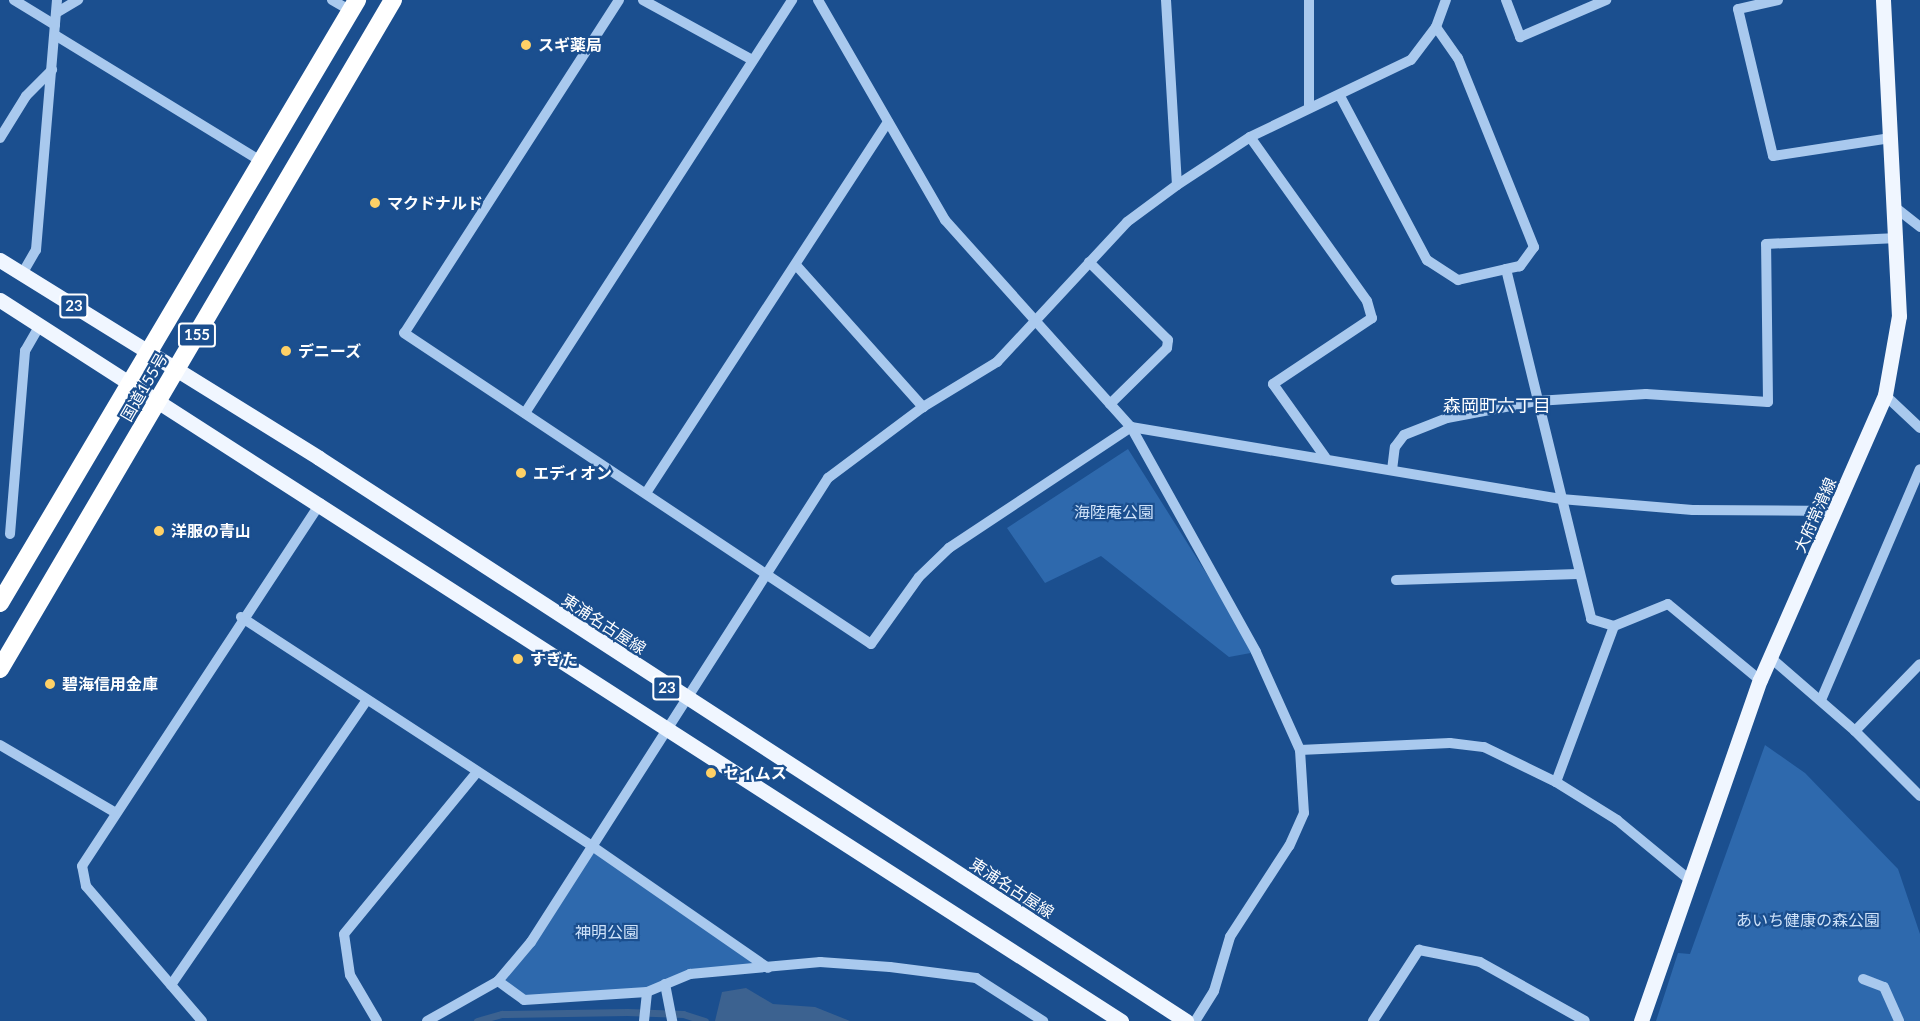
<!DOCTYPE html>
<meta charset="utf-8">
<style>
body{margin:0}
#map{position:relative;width:1920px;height:1021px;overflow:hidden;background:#1b4f8f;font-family:Lato,"Noto Sans JP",sans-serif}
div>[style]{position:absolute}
.green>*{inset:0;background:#2e69ad}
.water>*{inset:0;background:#3c6290}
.stream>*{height:7px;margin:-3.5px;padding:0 3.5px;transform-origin:3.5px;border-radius:3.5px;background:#3c6290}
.minor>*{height:10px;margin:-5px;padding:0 5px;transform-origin:5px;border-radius:5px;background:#a9c9ee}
.major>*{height:15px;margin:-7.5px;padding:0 7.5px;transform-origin:7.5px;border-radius:7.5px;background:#f0f6ff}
.highway>*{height:18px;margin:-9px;padding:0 9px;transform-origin:9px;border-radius:9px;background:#fff}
.dots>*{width:16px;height:16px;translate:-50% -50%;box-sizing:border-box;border:3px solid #1b4f8f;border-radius:50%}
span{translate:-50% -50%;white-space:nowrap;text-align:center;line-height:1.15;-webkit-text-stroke:4.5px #1b4f8f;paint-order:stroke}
.shield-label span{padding:2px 4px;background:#1b4f8f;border:2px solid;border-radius:4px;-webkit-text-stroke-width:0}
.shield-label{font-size:15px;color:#fff;font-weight:700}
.poi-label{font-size:16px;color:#fff;font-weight:700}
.left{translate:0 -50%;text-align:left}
.street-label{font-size:16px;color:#fff}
.park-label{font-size:16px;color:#cfe3fa}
.neighbourhood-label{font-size:18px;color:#fff}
</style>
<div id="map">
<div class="green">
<div style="clip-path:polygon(1128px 449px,1256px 652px,1229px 657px,1101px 556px,1045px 583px,1007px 528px)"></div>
<div style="clip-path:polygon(1765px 745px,1805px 773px,1898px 869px,1920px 934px,1920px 1021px,1656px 1021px,1678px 953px,1690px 954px)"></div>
<div style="clip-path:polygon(592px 846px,768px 968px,690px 974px,647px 992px,524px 1000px,498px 981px)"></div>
</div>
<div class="water">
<div style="clip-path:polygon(746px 988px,773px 1004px,815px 1007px,850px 1021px,715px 1021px,722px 992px)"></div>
</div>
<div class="stream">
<div style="left:477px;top:1021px;width:26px;rotate:-16deg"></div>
<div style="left:502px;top:1014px;width:125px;rotate:-0.9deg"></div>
<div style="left:627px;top:1012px;width:56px;rotate:2deg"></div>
<div style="left:683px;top:1014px;width:23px;rotate:18deg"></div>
</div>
<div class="minor">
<div style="left:14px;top:0;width:48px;rotate:31.4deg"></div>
<div style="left:332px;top:0;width:22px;rotate:30deg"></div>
<div style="left:619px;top:0;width:396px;rotate:122.8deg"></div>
<div style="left:404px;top:333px;width:561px;rotate:33.66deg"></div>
<div style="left:871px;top:644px;width:82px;rotate:-54.4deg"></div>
<div style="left:919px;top:577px;width:42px;rotate:-44deg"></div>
<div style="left:949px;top:548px;width:219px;rotate:-33.6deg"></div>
<div style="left:1131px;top:427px;width:436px;rotate:9.5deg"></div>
<div style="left:1561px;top:499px;width:132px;rotate:4.8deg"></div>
<div style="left:1693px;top:510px;width:143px;rotate:0.4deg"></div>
<div style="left:643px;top:0;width:124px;rotate:28.8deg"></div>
<div style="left:818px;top:0;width:254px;rotate:60deg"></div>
<div style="left:945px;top:220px;width:278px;rotate:48.1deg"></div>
<div style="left:1131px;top:427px;width:257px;rotate:60.9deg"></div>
<div style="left:1256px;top:652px;width:107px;rotate:65.8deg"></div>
<div style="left:1300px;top:750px;width:63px;rotate:86.4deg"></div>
<div style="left:1304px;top:813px;width:36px;rotate:114deg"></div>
<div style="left:1289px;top:846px;width:108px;rotate:123deg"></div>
<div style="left:1230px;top:937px;width:56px;rotate:106.5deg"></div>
<div style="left:1214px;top:991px;width:36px;rotate:122deg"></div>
<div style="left:1166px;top:0;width:185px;rotate:86.6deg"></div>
<div style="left:1309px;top:0;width:106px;rotate:90deg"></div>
<div style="left:1506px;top:0;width:40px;rotate:69deg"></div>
<div style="left:1520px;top:37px;width:94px;rotate:-23.3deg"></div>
<div style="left:1778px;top:0;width:41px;rotate:167.3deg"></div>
<div style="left:1738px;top:9px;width:151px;rotate:76.6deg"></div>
<div style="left:1773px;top:156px;width:119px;rotate:-8.7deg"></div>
<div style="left:56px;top:13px;width:26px;rotate:-31deg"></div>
<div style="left:1436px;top:27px;width:38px;rotate:55deg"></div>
<div style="left:1458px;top:58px;width:204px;rotate:68.1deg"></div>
<div style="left:1534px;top:247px;width:24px;rotate:126deg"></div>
<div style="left:1520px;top:266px;width:14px;rotate:168deg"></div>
<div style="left:1506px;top:269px;width:360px;rotate:76.3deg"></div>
<div style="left:1591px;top:619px;width:24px;rotate:17deg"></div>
<div style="left:55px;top:35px;width:243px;rotate:31.5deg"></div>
<div style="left:1340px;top:96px;width:186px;rotate:62.1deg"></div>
<div style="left:1427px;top:260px;width:37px;rotate:33deg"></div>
<div style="left:1458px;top:280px;width:49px;rotate:-12.9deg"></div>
<div style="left:1250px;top:137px;width:201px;rotate:54.5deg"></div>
<div style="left:1367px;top:301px;width:18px;rotate:74deg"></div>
<div style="left:1372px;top:318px;width:119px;rotate:146.3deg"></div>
<div style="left:1273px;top:384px;width:90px;rotate:54.5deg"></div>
<div style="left:0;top:138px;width:49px;rotate:-58.2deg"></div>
<div style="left:26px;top:96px;width:37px;rotate:-45deg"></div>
<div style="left:1896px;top:208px;width:31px;rotate:38deg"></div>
<div style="left:1089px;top:262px;width:111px;rotate:44.6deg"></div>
<div style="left:1168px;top:340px;width:8px;rotate:97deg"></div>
<div style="left:1167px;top:348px;width:80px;rotate:135.5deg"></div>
<div style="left:796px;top:265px;width:191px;rotate:48.2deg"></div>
<div style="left:22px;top:274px;width:28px;rotate:-60deg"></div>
<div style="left:36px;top:250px;width:251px;rotate:-85.2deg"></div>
<div style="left:1885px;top:395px;width:48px;rotate:43.3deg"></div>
<div style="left:525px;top:413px;width:492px;rotate:-57.1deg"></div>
<div style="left:1392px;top:470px;width:23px;rotate:-83deg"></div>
<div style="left:1395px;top:447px;width:15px;rotate:-53deg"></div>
<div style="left:1404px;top:435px;width:46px;rotate:-21.6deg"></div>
<div style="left:1447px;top:418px;width:92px;rotate:-10.7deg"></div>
<div style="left:1537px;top:401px;width:109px;rotate:-3.7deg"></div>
<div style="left:1646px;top:394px;width:122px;rotate:3.8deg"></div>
<div style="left:1768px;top:402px;width:158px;rotate:-90.7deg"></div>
<div style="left:1766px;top:244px;width:132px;rotate:-2.6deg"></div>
<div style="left:646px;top:493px;width:443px;rotate:-56.9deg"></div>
<div style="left:10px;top:534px;width:184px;rotate:-85.3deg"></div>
<div style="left:25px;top:351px;width:30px;rotate:-60deg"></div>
<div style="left:1396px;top:580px;width:182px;rotate:-1.9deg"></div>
<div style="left:241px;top:617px;width:419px;rotate:33.1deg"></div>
<div style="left:592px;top:846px;width:214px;rotate:34.7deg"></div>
<div style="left:1772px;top:659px;width:110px;rotate:40.9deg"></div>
<div style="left:1855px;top:731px;width:92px;rotate:45deg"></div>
<div style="left:1821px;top:700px;width:251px;rotate:-66.8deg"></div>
<div style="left:1855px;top:731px;width:93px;rotate:-45.9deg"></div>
<div style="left:0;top:745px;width:134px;rotate:30.4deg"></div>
<div style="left:1300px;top:750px;width:150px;rotate:-2.7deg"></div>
<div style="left:1450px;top:743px;width:34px;rotate:7deg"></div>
<div style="left:1484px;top:747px;width:80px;rotate:25.9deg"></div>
<div style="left:1556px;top:782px;width:72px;rotate:31.9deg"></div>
<div style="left:1617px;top:820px;width:96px;rotate:39.5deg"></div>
<div style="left:1556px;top:782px;width:166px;rotate:-69.6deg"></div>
<div style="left:1614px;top:626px;width:58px;rotate:-22.2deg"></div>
<div style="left:1668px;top:604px;width:119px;rotate:39.6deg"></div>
<div style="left:1863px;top:979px;width:22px;rotate:21deg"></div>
<div style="left:1884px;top:987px;width:37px;rotate:66deg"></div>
<div style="left:498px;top:981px;width:32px;rotate:36deg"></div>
<div style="left:524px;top:1000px;width:123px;rotate:-3.7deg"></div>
<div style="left:647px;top:992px;width:47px;rotate:-22.7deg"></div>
<div style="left:690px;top:974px;width:131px;rotate:-5.3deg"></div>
<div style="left:820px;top:962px;width:70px;rotate:4.1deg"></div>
<div style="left:890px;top:967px;width:87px;rotate:7.3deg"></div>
<div style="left:976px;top:978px;width:80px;rotate:32.7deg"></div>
<div style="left:665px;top:984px;width:38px;rotate:79deg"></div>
<div style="left:171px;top:985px;width:346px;rotate:-55.5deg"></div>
<div style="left:202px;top:1021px;width:178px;rotate:-130.7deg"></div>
<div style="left:86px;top:886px;width:20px;rotate:-101deg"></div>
<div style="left:82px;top:866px;width:434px;rotate:-56.7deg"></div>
<div style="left:377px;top:1021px;width:53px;rotate:-120.4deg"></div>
<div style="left:350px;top:975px;width:41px;rotate:-98.3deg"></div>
<div style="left:344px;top:934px;width:210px;rotate:-50.6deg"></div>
<div style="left:427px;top:1021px;width:81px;rotate:-29.4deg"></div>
<div style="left:498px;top:981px;width:51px;rotate:-49.8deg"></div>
<div style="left:531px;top:942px;width:551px;rotate:-57.38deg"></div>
<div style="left:828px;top:478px;width:119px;rotate:-36.8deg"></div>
<div style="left:923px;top:407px;width:87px;rotate:-31.3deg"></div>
<div style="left:997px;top:362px;width:191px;rotate:-47.1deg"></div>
<div style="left:1127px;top:222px;width:62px;rotate:-36.5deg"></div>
<div style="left:1177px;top:185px;width:87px;rotate:-33.3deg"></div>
<div style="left:1250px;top:137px;width:178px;rotate:-25.6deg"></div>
<div style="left:1411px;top:60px;width:41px;rotate:-52.9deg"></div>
<div style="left:1436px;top:27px;width:29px;rotate:-70deg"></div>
<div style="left:644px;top:1021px;width:29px;rotate:-84deg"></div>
<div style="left:1373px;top:1021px;width:85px;rotate:-57.1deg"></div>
<div style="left:1419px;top:950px;width:62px;rotate:11.1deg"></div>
<div style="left:1480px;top:962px;width:120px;rotate:29.3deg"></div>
</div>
<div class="major">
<div style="left:0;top:260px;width:375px;rotate:31.8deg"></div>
<div style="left:319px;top:458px;width:1034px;rotate:33deg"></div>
<div style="left:0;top:300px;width:1333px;rotate:32.75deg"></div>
<div style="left:1641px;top:1021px;width:361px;rotate:-70.8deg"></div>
<div style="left:1760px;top:680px;width:311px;rotate:-66.3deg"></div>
<div style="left:1885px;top:395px;width:80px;rotate:-80deg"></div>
<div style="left:1899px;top:316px;width:316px;rotate:-92.9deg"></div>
</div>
<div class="highway">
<div style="left:0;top:603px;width:701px;rotate:-59.37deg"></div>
<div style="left:0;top:669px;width:776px;rotate:-59.57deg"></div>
</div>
<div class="dots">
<div style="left:526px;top:45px;background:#ffd166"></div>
<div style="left:375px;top:203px;background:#ffd166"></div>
<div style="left:286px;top:351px;background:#ffd166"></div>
<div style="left:521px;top:473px;background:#ffd166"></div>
<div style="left:159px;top:531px;background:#ffd166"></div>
<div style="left:518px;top:659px;background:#ffd166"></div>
<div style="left:50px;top:684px;background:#ffd166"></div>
<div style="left:711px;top:773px;background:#ffd166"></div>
</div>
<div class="shield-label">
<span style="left:74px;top:306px">23</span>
<span style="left:197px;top:335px">155</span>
<span style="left:667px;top:688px">23</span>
</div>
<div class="poi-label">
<span class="left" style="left:538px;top:45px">スギ薬局</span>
<span class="left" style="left:387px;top:203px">マクドナルド</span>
<span class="left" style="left:298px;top:351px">デニーズ</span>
<span class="left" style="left:533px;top:473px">エディオン</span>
<span class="left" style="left:171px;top:531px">洋服の青山</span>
<span class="left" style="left:530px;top:659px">すぎた</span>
<span class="left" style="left:62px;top:684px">碧海信用金庫</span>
<span class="left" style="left:723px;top:773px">セイムス</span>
</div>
<div class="street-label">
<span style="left:144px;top:387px;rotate:-60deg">国道155号</span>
<span style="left:1815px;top:515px;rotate:-66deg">大府常滑線</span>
<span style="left:604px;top:624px;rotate:33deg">東浦名古屋線</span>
<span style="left:1012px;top:888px;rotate:33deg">東浦名古屋線</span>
</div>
<div class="park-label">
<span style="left:1114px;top:512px">海陸庵公園</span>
<span style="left:1808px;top:920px">あいち健康の森公園</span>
<span style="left:607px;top:932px">神明公園</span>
</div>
<div class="neighbourhood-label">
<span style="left:1497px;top:405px">森岡町六丁目</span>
</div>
</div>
